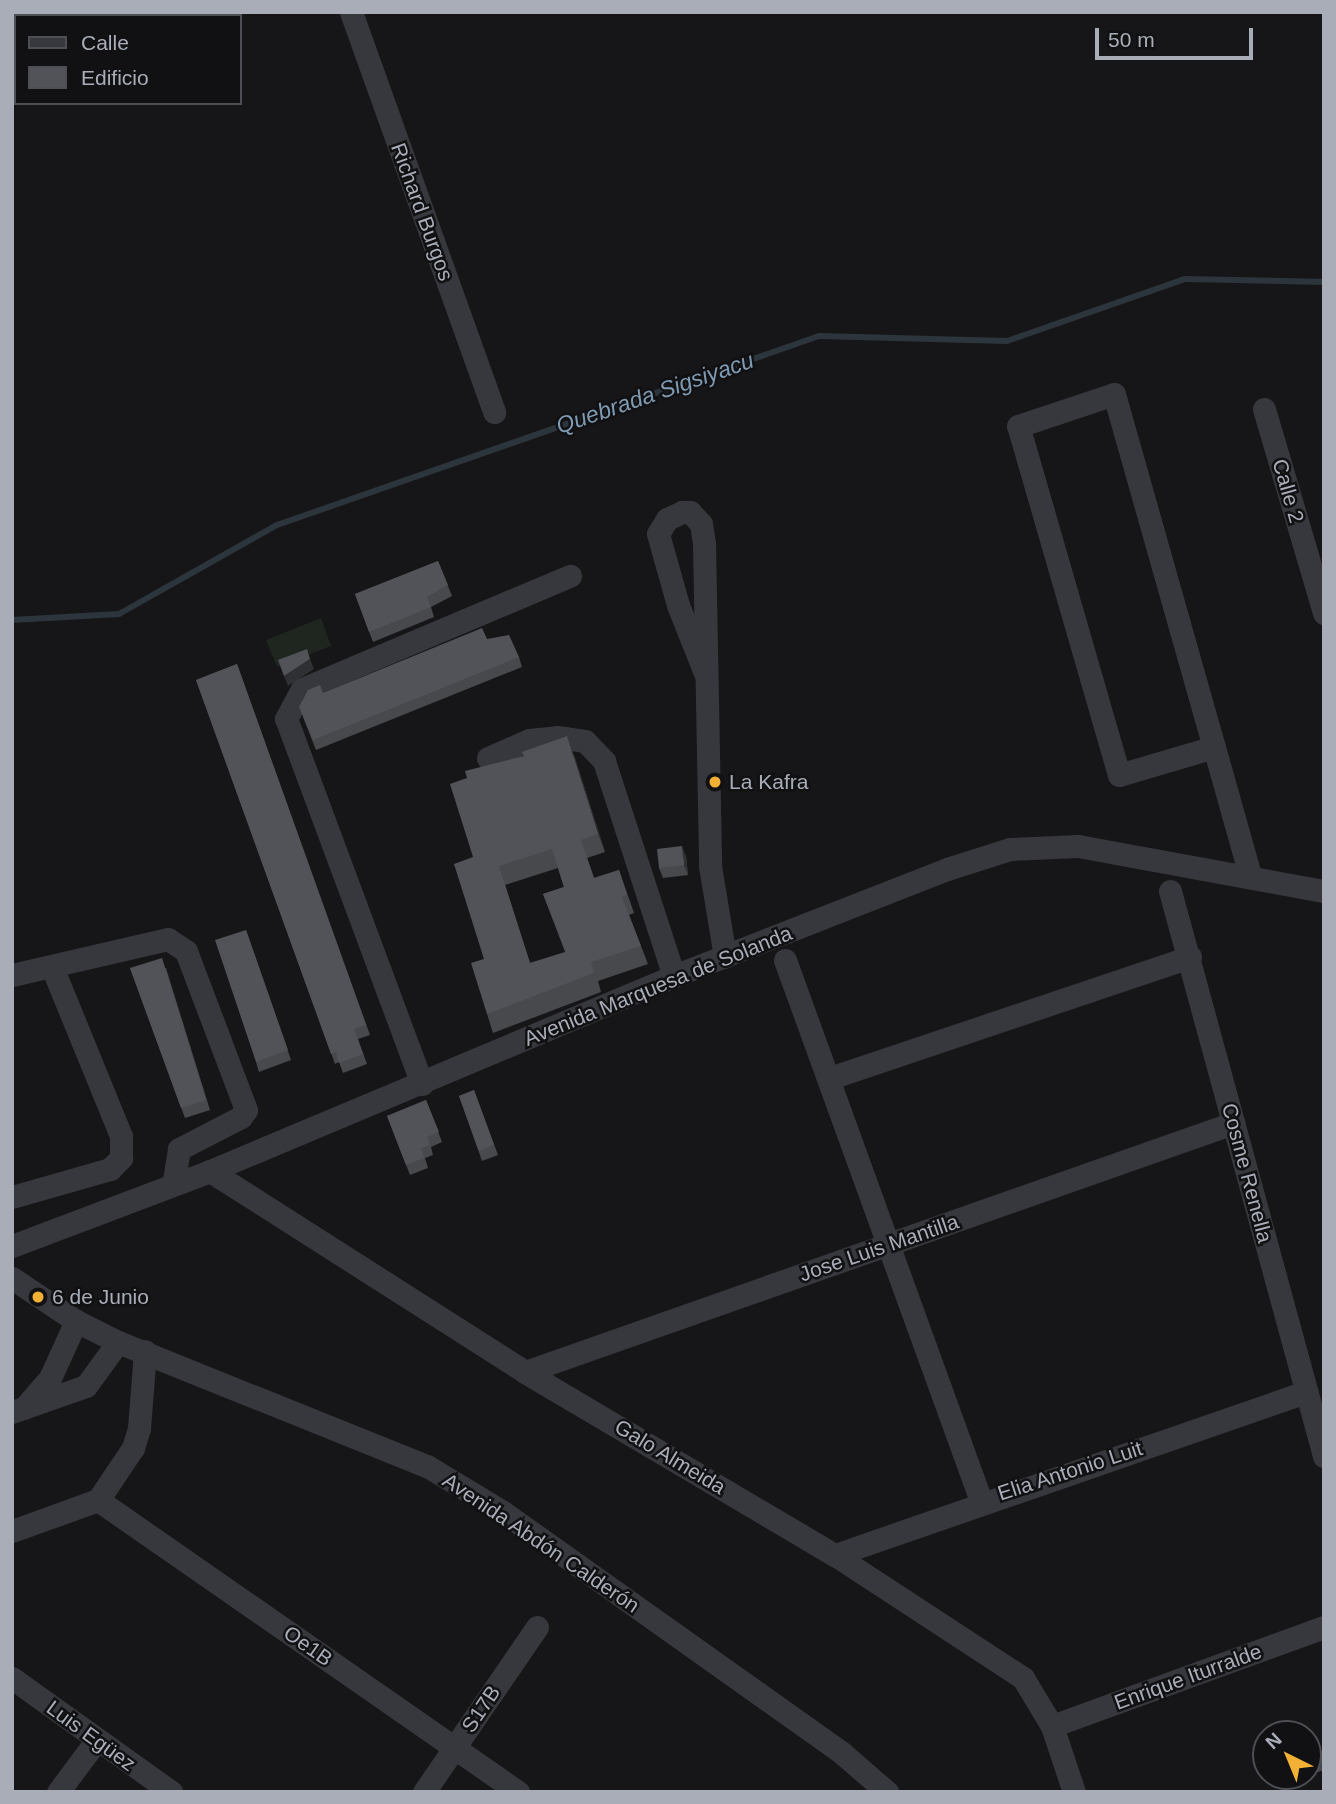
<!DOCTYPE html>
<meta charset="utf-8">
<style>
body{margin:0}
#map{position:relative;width:1336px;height:1804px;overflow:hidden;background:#161618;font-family:Helvetica,sans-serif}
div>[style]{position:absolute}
.green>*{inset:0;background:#1e261f}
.stream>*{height:6px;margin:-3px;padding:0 3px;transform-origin:3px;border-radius:3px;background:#2c353c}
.minor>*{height:23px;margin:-11.5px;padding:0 11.5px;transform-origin:11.5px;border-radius:11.5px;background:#37383d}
.wall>*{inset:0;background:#47494d}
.shaded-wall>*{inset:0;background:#2f3033}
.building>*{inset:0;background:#525359}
.dots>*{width:19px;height:19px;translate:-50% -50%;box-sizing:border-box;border:4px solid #111113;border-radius:50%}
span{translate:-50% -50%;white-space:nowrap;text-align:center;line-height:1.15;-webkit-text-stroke:5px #111113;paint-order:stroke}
.street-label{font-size:21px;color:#a8adb8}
.poi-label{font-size:21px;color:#a8adb8}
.left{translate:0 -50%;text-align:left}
.water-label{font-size:23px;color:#7f9bb3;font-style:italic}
.frame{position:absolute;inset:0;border:14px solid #a8adb8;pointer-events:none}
.legend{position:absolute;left:14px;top:14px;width:228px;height:91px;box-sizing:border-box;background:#111113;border:2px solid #4d4f55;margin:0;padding:9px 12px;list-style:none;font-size:21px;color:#a8adb8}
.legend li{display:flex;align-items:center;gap:14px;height:35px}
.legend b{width:35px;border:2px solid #4d4f55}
.north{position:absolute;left:1252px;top:1720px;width:70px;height:70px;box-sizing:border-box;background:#111113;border:2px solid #4d4f55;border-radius:50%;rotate:317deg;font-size:19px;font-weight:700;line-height:28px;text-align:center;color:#a8adb8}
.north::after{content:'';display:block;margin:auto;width:24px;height:32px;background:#f2b134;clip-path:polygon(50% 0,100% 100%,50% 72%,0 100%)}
.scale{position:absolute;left:1095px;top:28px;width:158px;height:32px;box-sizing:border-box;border:4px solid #a8adb8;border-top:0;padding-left:9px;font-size:21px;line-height:24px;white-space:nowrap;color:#a8adb8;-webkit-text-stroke:5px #111113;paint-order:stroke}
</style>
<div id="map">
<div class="green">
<div style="clip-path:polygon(321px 618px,331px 646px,277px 667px,266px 640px)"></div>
</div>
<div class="stream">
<div style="left:12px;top:620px;width:107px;rotate:-3.2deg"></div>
<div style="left:119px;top:614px;width:181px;rotate:-29.4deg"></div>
<div style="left:277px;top:525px;width:574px;rotate:-19.22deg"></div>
<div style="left:819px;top:336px;width:188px;rotate:1.5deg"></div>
<div style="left:1007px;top:341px;width:188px;rotate:-19.2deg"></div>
<div style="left:1185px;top:279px;width:139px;rotate:1.2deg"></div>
</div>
<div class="minor">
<div style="left:351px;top:12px;width:425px;rotate:70.3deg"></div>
<div style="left:1264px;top:409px;width:213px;rotate:73.6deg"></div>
<div style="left:705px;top:673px;width:73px;rotate:-111.7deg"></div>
<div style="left:678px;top:605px;width:74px;rotate:-105.7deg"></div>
<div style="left:658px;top:534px;width:17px;rotate:-59deg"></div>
<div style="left:667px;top:519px;width:17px;rotate:-25deg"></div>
<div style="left:682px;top:512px;width:8px"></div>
<div style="left:690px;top:512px;width:16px;rotate:47deg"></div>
<div style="left:701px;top:524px;width:20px;rotate:81deg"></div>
<div style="left:704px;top:544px;width:322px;rotate:88.9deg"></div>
<div style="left:710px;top:866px;width:92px;rotate:80.6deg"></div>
<div style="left:1214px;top:747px;width:99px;rotate:163.6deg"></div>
<div style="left:1119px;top:775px;width:363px;rotate:-106.1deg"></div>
<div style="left:1018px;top:426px;width:101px;rotate:-18.4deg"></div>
<div style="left:1114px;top:394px;width:367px;rotate:74.2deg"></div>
<div style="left:1214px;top:747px;width:133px;rotate:74.3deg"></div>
<div style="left:488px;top:758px;width:45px;rotate:-23.7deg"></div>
<div style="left:529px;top:740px;width:28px;rotate:-6deg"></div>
<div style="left:557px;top:737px;width:28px;rotate:8deg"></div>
<div style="left:585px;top:741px;width:28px;rotate:46deg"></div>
<div style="left:604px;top:761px;width:226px;rotate:72deg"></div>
<div style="left:1170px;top:891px;width:586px;rotate:74.75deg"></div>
<div style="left:785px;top:960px;width:575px;rotate:70.08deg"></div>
<div style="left:12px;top:975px;width:160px;rotate:-13deg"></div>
<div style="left:168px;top:939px;width:22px;rotate:34deg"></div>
<div style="left:186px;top:951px;width:170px;rotate:69.3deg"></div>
<div style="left:246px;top:1110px;width:9px;rotate:126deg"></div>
<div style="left:241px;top:1117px;width:70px;rotate:152.7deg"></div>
<div style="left:179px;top:1149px;width:36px;rotate:99deg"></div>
<div style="left:830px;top:1078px;width:380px;rotate:-18.6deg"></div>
<div style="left:422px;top:1084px;width:390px;rotate:-110.4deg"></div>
<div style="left:286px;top:719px;width:34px;rotate:-62deg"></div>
<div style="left:302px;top:689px;width:291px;rotate:-22.9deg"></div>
<div style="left:210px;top:1171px;width:374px;rotate:32.5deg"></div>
<div style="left:525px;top:1372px;width:360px;rotate:30.6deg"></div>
<div style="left:835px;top:1555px;width:225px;rotate:33.2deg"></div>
<div style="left:1023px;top:1678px;width:56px;rotate:58.9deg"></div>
<div style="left:1052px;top:1726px;width:70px;rotate:71.6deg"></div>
<div style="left:12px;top:1197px;width:102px;rotate:-15.9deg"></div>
<div style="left:110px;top:1169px;width:16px;rotate:-45deg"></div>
<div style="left:121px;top:1158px;width:22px;rotate:-90deg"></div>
<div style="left:121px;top:1136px;width:180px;rotate:-112.2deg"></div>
<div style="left:12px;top:1246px;width:212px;rotate:-20.7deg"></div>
<div style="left:210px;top:1171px;width:503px;rotate:-22.8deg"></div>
<div style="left:674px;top:976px;width:293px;rotate:-21.4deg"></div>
<div style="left:947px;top:869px;width:66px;rotate:-17.6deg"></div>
<div style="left:1010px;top:849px;width:68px;rotate:-2.5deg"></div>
<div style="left:1078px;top:846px;width:250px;rotate:10.4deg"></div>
<div style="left:12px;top:1278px;width:77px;rotate:33.9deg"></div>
<div style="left:76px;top:1321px;width:47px;rotate:26.6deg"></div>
<div style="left:118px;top:1342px;width:333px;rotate:21.9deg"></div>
<div style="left:427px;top:1466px;width:89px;rotate:31.2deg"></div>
<div style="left:503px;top:1512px;width:416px;rotate:35.4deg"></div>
<div style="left:842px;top:1753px;width:60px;rotate:40.9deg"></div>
<div style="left:525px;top:1372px;width:751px;rotate:-19.38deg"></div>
<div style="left:24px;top:1408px;width:40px;rotate:-49deg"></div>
<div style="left:50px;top:1378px;width:63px;rotate:-65.5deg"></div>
<div style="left:12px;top:1412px;width:78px;rotate:-19.4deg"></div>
<div style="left:86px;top:1386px;width:54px;rotate:-54deg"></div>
<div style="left:98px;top:1500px;width:512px;rotate:34.81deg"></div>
<div style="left:12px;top:1531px;width:91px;rotate:-19.8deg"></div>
<div style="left:98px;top:1500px;width:63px;rotate:-56.1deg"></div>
<div style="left:133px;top:1448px;width:21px;rotate:-73deg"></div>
<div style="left:139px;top:1428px;width:77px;rotate:-85.5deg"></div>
<div style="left:835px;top:1555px;width:499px;rotate:-19.1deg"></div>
<div style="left:12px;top:1678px;width:196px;rotate:35.6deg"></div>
<div style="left:1052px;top:1726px;width:289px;rotate:-20deg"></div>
<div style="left:58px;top:1792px;width:64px;rotate:-53.3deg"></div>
<div style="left:424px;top:1792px;width:200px;rotate:-55.6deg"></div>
</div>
<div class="wall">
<div style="clip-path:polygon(438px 561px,452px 596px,431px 607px,434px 617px,373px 642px,355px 594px)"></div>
<div style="clip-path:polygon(487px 639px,519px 657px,522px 667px,316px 750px,303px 717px,323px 693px)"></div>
<div style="clip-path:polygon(237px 664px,370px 1035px,358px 1039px,367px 1064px,343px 1073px,339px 1062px,335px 1064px,196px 680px)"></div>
<div style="clip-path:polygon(evenodd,574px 755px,605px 852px,587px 858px,594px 878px,619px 870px,634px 913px,629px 915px,648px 964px,598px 981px,601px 992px,493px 1033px,487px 1014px,484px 959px,473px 857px,574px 755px,558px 868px,564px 887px,543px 894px,565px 952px,530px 963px,505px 885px,558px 868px)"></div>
<div style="clip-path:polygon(686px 856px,688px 875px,663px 878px,659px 868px)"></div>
<div style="clip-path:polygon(246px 930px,291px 1060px,259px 1072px,256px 1062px)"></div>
<div style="clip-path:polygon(130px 968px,166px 968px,210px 1110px,185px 1118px)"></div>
<div style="clip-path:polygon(474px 1090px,498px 1155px,482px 1161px,459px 1096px)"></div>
<div style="clip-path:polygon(426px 1100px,442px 1142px,431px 1147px,433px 1155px,425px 1158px,428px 1168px,410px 1175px,387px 1116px)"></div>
<div style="clip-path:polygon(1308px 1740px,1324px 1758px,1324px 1770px,1308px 1775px)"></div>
<div style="clip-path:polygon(1286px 1776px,1306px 1776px,1289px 1783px)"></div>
</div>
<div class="shaded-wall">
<div style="clip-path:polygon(310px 659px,314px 669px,288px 686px,284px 676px)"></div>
<div style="clip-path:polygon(567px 736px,574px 755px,605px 852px,598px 834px)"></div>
<div style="clip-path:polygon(682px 846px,686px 856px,688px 875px,684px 865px)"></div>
</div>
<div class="building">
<div style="clip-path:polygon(438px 561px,448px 585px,427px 597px,431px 607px,369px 632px,355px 594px)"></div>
<div style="clip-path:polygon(482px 628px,487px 639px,509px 635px,519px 657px,313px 740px,299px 707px,308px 690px,320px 685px,323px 693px)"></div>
<div style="clip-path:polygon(307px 649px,310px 659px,284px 676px,278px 660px)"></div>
<div style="clip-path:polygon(237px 664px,366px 1025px,354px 1029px,363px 1054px,339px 1063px,336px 1052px,331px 1054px,196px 680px)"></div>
<div style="clip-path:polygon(evenodd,567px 736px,598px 834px,581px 840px,594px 878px,619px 870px,627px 895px,622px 897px,641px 946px,591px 962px,594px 973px,487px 1014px,471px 963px,484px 959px,454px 864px,473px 857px,450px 784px,467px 778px,465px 771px,524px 756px,522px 752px,567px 736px,552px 849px,564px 887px,543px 894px,566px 952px,530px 963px,499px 866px,552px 849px)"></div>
<div style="clip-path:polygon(682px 846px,684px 865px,659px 868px,657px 849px)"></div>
<div style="clip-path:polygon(246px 930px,288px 1050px,256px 1062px,215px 940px)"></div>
<div style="clip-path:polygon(162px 958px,206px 1100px,181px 1108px,130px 968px)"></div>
<div style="clip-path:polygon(474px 1090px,494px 1145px,479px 1151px,459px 1096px)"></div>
<div style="clip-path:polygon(426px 1100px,439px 1132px,427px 1137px,430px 1145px,421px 1148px,424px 1158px,406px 1165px,387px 1116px)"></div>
<div style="clip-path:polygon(1316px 1737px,1324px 1758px,1308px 1764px,1308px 1740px)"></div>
</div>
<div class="dots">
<div style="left:715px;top:782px;background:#f2b134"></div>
<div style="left:38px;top:1297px;background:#f2b134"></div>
</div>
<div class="street-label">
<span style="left:422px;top:212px;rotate:70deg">Richard Burgos</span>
<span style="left:1288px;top:491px;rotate:74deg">Calle 2</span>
<span style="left:658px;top:986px;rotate:-22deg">Avenida Marquesa de Solanda</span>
<span style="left:1247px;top:1173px;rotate:75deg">Cosme Renella</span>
<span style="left:879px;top:1248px;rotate:-19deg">Jose Luis Mantilla</span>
<span style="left:670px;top:1457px;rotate:31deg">Galo Almeida</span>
<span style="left:1070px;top:1471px;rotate:-18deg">Elia Antonio Luit</span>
<span style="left:541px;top:1543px;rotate:34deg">Avenida Abdón Calderón</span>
<span style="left:308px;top:1646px;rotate:35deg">Oe1B</span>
<span style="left:1188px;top:1677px;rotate:-20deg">Enrique Iturralde</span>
<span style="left:481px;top:1709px;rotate:-56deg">S17B</span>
<span style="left:91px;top:1736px;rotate:36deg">Luis Egüez</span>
</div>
<div class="poi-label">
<span class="left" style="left:729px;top:782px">La Kafra</span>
<span class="left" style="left:52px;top:1297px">6 de Junio</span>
</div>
<div class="water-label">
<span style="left:655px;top:393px;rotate:-19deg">Quebrada Sigsiyacu</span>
</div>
<div class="frame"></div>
<ul class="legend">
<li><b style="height:9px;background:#37383d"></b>Calle</li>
<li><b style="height:19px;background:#525359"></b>Edificio</li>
</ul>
<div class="north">N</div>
<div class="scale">50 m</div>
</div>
